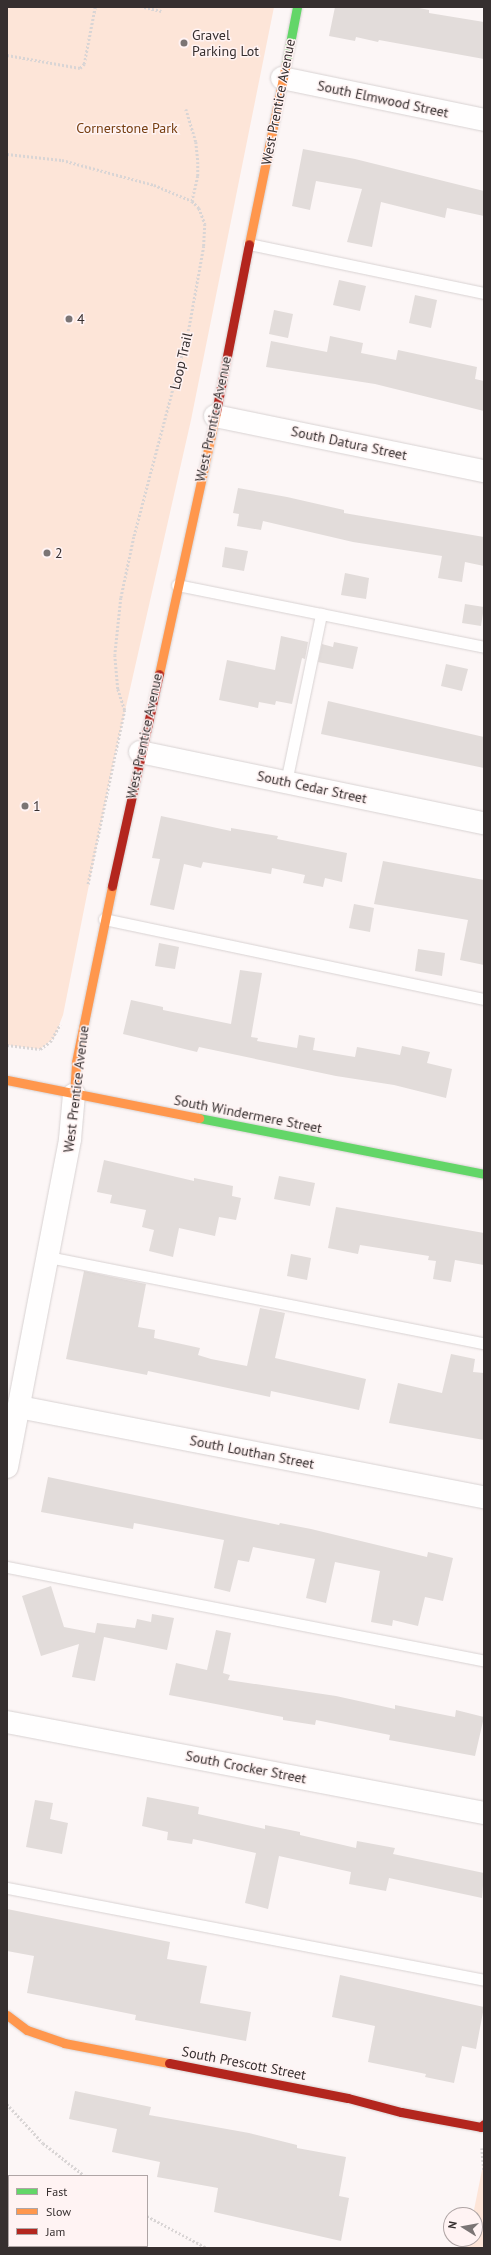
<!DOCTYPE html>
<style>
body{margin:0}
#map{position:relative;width:491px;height:2255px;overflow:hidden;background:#fcf6f6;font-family:"PT Sans",sans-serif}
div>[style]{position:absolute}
.green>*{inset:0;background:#fde5d8}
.building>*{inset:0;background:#e2dcda}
.path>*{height:2.5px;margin-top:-1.25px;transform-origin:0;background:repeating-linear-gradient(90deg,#d9d5d5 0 2px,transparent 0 4px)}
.roads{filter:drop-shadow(0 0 1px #d8d2d2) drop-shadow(0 0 1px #d8d2d2)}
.lane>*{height:11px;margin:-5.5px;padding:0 5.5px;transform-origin:5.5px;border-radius:5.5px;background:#fffefe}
.street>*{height:22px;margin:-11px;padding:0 11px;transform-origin:11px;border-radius:11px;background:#fffefe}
.fast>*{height:9px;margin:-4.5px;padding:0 4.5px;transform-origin:4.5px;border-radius:4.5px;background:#63d668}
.slow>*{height:9px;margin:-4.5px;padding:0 4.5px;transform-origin:4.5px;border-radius:4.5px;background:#ff974d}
.jam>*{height:9px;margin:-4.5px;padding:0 4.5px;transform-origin:4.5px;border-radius:4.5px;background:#b3261e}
.dots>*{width:11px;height:11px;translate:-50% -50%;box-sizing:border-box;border:2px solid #fff3f3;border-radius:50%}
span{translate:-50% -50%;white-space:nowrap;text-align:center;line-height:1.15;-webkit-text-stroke:3px #fff3f3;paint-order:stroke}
.poi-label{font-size:14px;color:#362f2f}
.left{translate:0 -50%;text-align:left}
.street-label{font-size:14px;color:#362f2f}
.park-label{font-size:14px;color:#784012}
.frame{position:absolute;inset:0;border:8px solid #362f2f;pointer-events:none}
.legend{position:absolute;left:8px;top:2175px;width:140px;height:72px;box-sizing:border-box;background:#fff3f3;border:1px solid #afa5a5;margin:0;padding:5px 7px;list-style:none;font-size:12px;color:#362f2f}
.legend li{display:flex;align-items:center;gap:8px;height:20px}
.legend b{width:20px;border:1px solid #afa5a5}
.north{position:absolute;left:443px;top:2207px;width:40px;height:40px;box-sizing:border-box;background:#fff3f3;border:1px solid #afa5a5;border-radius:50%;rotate:281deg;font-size:11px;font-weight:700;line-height:16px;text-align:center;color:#362f2f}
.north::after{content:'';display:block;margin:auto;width:14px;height:18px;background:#7b7575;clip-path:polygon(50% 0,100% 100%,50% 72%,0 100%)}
</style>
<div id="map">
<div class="green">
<div style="clip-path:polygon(7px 7px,274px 7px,191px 420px,113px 764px,63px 1015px,54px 1038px,40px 1049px,7px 1045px)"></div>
<div style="clip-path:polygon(483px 2165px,484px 2248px,467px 2248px,468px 2239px,475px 2239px,473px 2215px)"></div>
</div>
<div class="building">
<div style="clip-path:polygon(335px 7px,414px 7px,429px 10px,429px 13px,484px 22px,484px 59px,379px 40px,378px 42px,356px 37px,355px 41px,329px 36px)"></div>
<div style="clip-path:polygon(303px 149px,355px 159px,484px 191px,484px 216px,447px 208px,445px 218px,381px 202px,372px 247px,347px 242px,362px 189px,316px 181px,310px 210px,292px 206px)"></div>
<div style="clip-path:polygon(339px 280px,366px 286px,360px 311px,333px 305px)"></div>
<div style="clip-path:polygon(415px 295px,437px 300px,431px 328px,409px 323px)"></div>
<div style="clip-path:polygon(274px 310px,293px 314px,288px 338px,269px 334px)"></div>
<div style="clip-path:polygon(330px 336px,363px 343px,361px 353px,396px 360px,398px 350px,477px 367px,475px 379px,484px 381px,484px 411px,375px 384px,266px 367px,271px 341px,327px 352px)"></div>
<div style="clip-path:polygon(238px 488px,287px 497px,344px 510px,344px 513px,484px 537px,484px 566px,465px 562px,462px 582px,438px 578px,442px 556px,353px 542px,263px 521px,261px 530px,237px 526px,239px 514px,233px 513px)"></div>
<div style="clip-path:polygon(225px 547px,248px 551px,244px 571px,222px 567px)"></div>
<div style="clip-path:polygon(345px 573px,369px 578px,366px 599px,341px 595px)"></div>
<div style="clip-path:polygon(465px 604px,484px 607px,481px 626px,462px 623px)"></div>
<div style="clip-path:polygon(281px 636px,308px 642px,305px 659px,302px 658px,292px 704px,276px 701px,275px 705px,259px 702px,258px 708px,219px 700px,227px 660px,275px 670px)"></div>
<div style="clip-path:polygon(334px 642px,358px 647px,353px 669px,318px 662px,322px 644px,333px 647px)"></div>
<div style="clip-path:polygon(446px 664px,468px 669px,462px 691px,441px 686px)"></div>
<div style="clip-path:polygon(328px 701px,484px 737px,484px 768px,321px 734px)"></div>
<div style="clip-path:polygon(161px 816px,231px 831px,231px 828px,278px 836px,277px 839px,347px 853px,342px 882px,325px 878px,323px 887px,303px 883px,305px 875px,272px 868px,271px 874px,203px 862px,201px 868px,184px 864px,174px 910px,150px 905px,160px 859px,152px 858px)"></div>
<div style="clip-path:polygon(383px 861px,484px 880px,484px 965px,460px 960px,468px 920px,374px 904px)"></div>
<div style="clip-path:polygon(354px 904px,374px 908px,370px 932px,349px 928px)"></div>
<div style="clip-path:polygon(159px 943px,179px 947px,175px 969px,155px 966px)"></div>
<div style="clip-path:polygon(418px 949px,445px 953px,442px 976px,415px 971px)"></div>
<div style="clip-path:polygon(240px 970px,262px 973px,251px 1037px,258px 1038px,257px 1041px,297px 1048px,299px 1035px,315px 1038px,313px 1050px,355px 1057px,357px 1047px,400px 1055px,402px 1046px,430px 1052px,427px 1063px,452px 1069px,446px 1098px,394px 1085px,336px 1076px,199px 1047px,197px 1052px,123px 1034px,131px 1000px,163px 1007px,163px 1010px,231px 1024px)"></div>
<div style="clip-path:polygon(104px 1160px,194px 1181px,194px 1178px,233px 1186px,232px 1196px,241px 1198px,236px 1220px,219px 1217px,215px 1236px,179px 1228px,173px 1257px,149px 1251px,154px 1230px,142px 1227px,146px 1210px,110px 1203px,112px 1195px,97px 1192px)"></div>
<div style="clip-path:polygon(279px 1176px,315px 1183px,310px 1206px,274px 1199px)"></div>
<div style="clip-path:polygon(336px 1207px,484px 1233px,484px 1265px,455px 1260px,451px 1282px,433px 1279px,436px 1261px,428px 1260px,429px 1256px,360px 1245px,358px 1254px,328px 1248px)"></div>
<div style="clip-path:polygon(291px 1254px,311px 1258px,307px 1280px,287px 1276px)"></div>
<div style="clip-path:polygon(84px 1271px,146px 1284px,138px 1327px,155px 1330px,154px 1338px,200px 1348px,198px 1355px,211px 1359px,247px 1366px,260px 1308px,285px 1313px,275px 1358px,366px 1379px,359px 1410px,271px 1391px,270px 1397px,148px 1371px,147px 1375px,66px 1359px)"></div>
<div style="clip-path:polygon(451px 1354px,475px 1359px,473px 1372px,484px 1373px,484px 1440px,389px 1423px,398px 1383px,442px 1393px)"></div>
<div style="clip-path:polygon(48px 1477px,279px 1525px,280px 1523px,311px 1529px,427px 1557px,428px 1552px,453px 1558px,443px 1601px,425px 1597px,418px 1626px,393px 1620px,392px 1626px,371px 1622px,380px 1571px,335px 1562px,326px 1603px,306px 1598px,315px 1559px,253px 1547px,249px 1562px,238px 1560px,230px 1592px,214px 1588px,224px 1540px,134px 1523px,133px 1529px,41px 1512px)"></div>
<div style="clip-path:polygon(51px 1586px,64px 1627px,95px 1633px,97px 1623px,135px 1628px,137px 1619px,151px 1622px,152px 1614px,174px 1618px,167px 1650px,104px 1637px,95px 1681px,72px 1677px,79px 1644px,41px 1656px,22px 1596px)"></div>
<div style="clip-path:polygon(216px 1630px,231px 1633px,223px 1673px,230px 1675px,228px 1680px,336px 1696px,395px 1709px,395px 1705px,455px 1717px,456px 1710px,484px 1717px,475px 1756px,389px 1740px,390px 1735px,316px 1720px,315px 1725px,283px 1720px,283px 1717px,169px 1695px,176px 1663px,207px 1670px)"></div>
<div style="clip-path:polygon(147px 1797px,199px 1807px,198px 1814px,265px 1829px,265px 1825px,300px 1832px,300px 1835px,356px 1848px,357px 1841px,395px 1848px,393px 1854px,484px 1873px,482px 1898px,389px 1878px,386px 1891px,349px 1884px,351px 1872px,279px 1856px,268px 1909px,245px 1903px,256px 1853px,193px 1839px,192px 1844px,167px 1840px,168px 1832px,142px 1826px)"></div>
<div style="clip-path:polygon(35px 1800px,53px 1803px,50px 1819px,68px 1823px,62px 1854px,26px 1847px)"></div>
<div style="clip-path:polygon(7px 1909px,170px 1942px,167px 1959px,207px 1966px,200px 2003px,251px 2012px,246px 2041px,135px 2020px,136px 2015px,27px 1993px,34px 1956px,7px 1951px)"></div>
<div style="clip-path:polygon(340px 1975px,484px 2007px,476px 2049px,462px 2046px,454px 2083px,425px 2077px,426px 2074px,368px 2062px,375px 2026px,332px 2017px)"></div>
<div style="clip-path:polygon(75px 2091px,151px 2107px,149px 2115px,249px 2133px,297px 2145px,297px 2148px,346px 2157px,339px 2196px,349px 2198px,341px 2241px,214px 2212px,218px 2188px,157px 2177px,160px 2162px,112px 2152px,117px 2129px,69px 2119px)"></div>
</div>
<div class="path">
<div style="left:144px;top:7px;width:18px;rotate:13deg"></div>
<div style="left:7px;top:55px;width:74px;rotate:10.1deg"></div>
<div style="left:80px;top:68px;width:6px;rotate:-45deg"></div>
<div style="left:84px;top:64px;width:58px;rotate:-79.1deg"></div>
<div style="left:186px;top:109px;width:34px;rotate:73deg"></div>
<div style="left:196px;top:142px;width:20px;rotate:84deg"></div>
<div style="left:198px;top:162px;width:14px;rotate:90deg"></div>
<div style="left:198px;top:176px;width:26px;rotate:103deg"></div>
<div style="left:7px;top:154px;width:55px;rotate:6.2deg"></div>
<div style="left:62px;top:160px;width:95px;rotate:15.2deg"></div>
<div style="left:154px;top:185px;width:41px;rotate:22.8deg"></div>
<div style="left:192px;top:201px;width:10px;rotate:45deg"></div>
<div style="left:199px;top:208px;width:17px;rotate:69deg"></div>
<div style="left:205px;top:224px;width:22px;rotate:93deg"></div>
<div style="left:204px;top:246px;width:84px;rotate:100.2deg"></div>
<div style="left:189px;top:329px;width:215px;rotate:104.8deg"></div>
<div style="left:134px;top:537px;width:62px;rotate:102deg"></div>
<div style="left:121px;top:598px;width:57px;rotate:96deg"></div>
<div style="left:115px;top:655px;width:34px;rotate:85deg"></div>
<div style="left:118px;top:689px;width:22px;rotate:72deg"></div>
<div style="left:125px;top:710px;width:179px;rotate:101.9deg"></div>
<div style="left:7px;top:1045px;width:33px;rotate:7deg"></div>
<div style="left:40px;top:1049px;width:12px;rotate:-35deg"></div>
<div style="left:50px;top:1042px;width:20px;rotate:-60deg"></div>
<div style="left:7px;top:2104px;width:53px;rotate:47.3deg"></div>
<div style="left:43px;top:2143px;width:53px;rotate:38.2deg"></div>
<div style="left:482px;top:2148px;width:23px;rotate:85deg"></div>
<div style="left:147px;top:2216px;width:68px;rotate:28.1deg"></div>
</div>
<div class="roads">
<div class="lane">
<div style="left:249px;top:244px;width:240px;rotate:11.8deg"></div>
<div style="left:177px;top:585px;width:313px;rotate:11.4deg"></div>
<div style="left:286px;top:782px;width:172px;rotate:-78.2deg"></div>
<div style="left:104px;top:919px;width:388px;rotate:11.9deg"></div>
<div style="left:48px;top:1257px;width:444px;rotate:11.2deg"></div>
<div style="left:7px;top:1567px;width:486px;rotate:11.1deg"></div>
<div style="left:7px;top:1888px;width:486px;rotate:10.9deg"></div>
</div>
<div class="street">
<div style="left:282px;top:78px;width:206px;rotate:11.7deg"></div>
<div style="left:215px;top:416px;width:275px;rotate:11.6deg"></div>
<div style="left:140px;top:752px;width:351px;rotate:11.7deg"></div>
<div style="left:19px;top:1407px;width:474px;rotate:11deg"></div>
<div style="left:7px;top:1467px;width:334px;rotate:-79.1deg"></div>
<div style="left:70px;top:1139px;width:45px;rotate:-84.9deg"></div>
<div style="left:7px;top:1722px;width:486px;rotate:10.8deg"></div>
</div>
<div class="fast">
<div style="left:286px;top:64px;width:58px;rotate:-79.1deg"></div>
<div style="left:199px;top:1118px;width:290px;rotate:11.1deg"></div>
</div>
<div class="slow">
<div style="left:249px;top:244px;width:184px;rotate:-78.4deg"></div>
<div style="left:159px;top:674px;width:268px;rotate:-77.7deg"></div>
<div style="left:7px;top:1080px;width:196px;rotate:11.2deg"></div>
<div style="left:74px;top:1094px;width:32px;rotate:-86deg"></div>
<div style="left:76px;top:1062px;width:180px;rotate:-78.4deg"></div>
<div style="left:7px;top:2015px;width:25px;rotate:37deg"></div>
<div style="left:27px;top:2030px;width:39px;rotate:19deg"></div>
<div style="left:64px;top:2043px;width:107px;rotate:10.8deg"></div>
</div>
<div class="jam">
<div style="left:216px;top:412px;width:171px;rotate:-78.9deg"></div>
<div style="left:112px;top:886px;width:217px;rotate:-77.5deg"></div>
<div style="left:169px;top:2063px;width:182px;rotate:11.1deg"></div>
<div style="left:348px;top:2098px;width:55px;rotate:14.8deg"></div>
<div style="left:401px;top:2112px;width:81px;rotate:10.6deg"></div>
<div style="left:481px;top:2127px;width:4px;rotate:-45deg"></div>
</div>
</div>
<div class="dots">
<div style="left:184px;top:43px;background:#7b7575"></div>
<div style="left:69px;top:319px;background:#7b7575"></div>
<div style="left:47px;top:553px;background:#7b7575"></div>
<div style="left:25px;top:806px;background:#7b7575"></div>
</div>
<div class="poi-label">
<span class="left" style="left:192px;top:43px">Gravel<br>Parking Lot</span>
<span class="left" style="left:77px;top:319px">4</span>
<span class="left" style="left:55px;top:553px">2</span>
<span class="left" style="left:33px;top:806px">1</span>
</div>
<div class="street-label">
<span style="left:383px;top:99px;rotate:12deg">South Elmwood Street</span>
<span style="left:278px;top:102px;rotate:-79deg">West Prentice Avenue</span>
<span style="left:181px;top:361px;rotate:-77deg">Loop Trail</span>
<span style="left:213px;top:419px;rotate:-78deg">West Prentice Avenue</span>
<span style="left:349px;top:443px;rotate:12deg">South Datura Street</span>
<span style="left:144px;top:736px;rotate:-78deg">West Prentice Avenue</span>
<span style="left:312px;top:787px;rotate:12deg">South Cedar Street</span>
<span style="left:76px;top:1089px;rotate:-83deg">West Prentice Avenue</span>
<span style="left:248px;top:1114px;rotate:11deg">South Windermere Street</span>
<span style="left:252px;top:1452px;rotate:11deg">South Louthan Street</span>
<span style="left:246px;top:1767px;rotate:11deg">South Crocker Street</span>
<span style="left:244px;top:2063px;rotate:11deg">South Prescott Street</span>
</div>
<div class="park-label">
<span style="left:127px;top:128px">Cornerstone Park</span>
</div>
<div class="frame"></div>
<ul class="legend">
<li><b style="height:5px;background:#63d668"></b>Fast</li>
<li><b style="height:5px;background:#ff974d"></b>Slow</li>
<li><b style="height:5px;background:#b3261e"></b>Jam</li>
</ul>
<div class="north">N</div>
</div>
